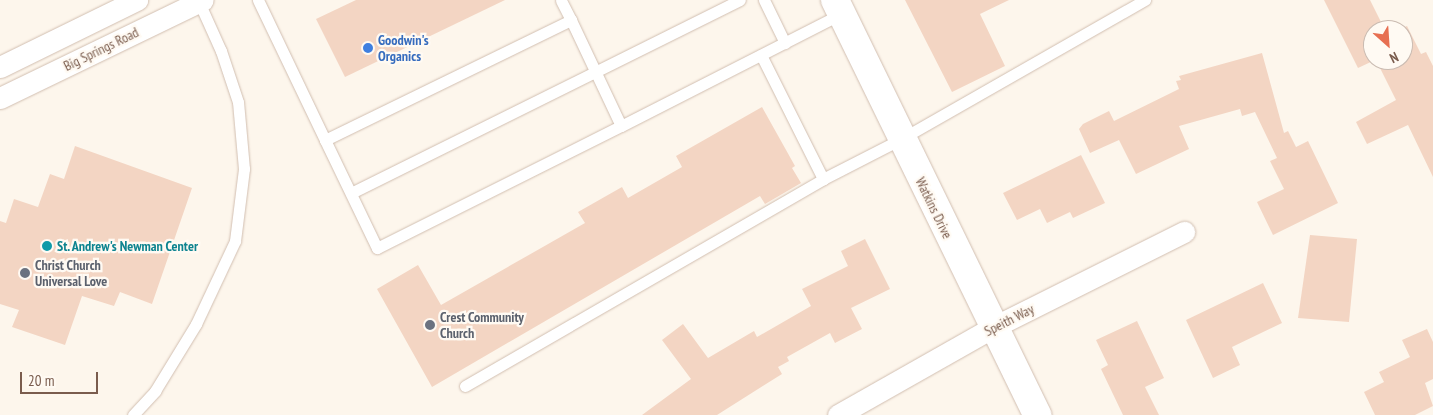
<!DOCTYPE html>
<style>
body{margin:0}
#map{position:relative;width:1433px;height:415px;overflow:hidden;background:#fdf6ec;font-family:"PT Sans Narrow",sans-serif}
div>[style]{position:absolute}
.building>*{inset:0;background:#f3d5c3}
.roads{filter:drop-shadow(0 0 1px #d1beb0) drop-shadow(0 0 1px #d1beb0)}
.lane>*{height:11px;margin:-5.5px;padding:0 5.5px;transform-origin:5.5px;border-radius:5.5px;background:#fff}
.street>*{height:21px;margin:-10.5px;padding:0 10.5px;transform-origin:10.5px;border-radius:10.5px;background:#fff}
.secondary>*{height:28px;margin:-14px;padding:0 14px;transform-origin:14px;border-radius:14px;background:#fff}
.dots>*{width:14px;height:14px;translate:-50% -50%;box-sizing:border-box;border:2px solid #fffaf3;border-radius:50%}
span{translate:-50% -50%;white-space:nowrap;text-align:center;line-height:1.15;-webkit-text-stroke:4.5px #fffaf3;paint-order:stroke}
.shop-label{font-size:14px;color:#366cbe;font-weight:700}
.left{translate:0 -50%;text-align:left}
.street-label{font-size:14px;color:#7a5c4d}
.culture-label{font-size:14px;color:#0d838f;font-weight:700}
.worship-label{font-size:14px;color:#5b616d;font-weight:700}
.north{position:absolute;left:1363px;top:20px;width:50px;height:50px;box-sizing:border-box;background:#fffaf3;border:1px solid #cabbb1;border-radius:50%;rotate:154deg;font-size:14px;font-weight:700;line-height:20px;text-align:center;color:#7a5c4d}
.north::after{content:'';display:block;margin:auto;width:18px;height:22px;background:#e76f51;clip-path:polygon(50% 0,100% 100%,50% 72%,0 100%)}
.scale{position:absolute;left:20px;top:372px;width:78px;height:22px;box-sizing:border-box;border:2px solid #7a5c4d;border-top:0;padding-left:6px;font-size:15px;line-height:18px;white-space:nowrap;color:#7a5c4d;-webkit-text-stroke:4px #fffaf3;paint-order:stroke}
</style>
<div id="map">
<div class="building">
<div style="clip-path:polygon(356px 0,505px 0,345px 77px,316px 19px)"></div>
<div style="clip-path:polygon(905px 0,1009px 0,980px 14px,1005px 66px,952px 92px)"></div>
<div style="clip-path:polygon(1324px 0,1370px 0,1385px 30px,1373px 30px,1375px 60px,1358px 68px)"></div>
<div style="clip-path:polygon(1407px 26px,1421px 54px,1426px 52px,1433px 66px,1433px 177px,1408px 125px,1367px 144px,1356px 122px,1396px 100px,1376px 60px,1403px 60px,1403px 30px,1398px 30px)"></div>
<div style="clip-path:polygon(1262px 53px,1284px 133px,1288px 131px,1296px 147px,1308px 141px,1338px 203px,1273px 235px,1257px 202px,1284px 189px,1270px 161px,1277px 158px,1255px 112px,1242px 116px,1240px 109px,1179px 126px,1189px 149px,1136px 174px,1119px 140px,1090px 153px,1079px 129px,1083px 124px,1109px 111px,1114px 121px,1179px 89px,1176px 81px,1181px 80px,1179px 76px)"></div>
<div style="clip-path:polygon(762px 107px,795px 166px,792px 168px,801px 183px,765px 204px,760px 196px,432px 387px,377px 289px,418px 265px,441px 305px,585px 223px,578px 212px,622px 187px,628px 198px,682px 167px,676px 156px)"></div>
<div style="clip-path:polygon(75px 146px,192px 188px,152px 304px,120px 292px,114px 306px,82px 296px,65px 345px,12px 327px,19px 310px,0 304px,0 221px,6px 223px,14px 199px,38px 207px,50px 174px,64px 179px)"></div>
<div style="clip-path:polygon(1081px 155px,1105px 203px,1073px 218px,1070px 212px,1047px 223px,1040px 209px,1017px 220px,1003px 193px)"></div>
<div style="clip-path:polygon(1310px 235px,1357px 239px,1349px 322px,1298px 318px)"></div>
<div style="clip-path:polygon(865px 239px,890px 289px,851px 308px,862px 329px,835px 343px,830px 333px,787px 357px,789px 361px,778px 367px,782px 374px,717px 415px,642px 415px,691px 379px,662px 340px,683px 324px,708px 358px,754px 331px,757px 337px,811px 306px,802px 289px,848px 266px,841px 251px)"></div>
<div style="clip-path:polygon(1263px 283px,1282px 323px,1232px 347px,1240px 365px,1213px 378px,1186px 320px)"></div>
<div style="clip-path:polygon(1137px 321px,1164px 378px,1145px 387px,1159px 415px,1123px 415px,1101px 369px,1108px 365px,1096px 340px)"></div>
<div style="clip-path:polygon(1427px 329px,1433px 342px,1433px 379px,1425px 383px,1433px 406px,1415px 415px,1375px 415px,1364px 392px,1384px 382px,1379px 372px,1410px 357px,1402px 340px)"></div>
</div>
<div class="roads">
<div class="lane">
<div style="left:258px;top:0;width:155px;rotate:64.4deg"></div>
<div style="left:325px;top:140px;width:274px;rotate:-26deg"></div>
<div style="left:571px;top:20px;width:22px;rotate:-117deg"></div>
<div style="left:764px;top:0;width:48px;rotate:64deg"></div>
<div style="left:571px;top:20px;width:117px;rotate:64.7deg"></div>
<div style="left:621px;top:126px;width:247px;rotate:-27deg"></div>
<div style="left:761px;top:55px;width:139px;rotate:63.4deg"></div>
<div style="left:823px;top:179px;width:88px;rotate:-27.1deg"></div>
<div style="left:901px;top:139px;width:281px;rotate:-29.7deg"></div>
<div style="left:325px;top:140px;width:120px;rotate:64.3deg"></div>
<div style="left:377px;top:248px;width:273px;rotate:-26.6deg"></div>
<div style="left:351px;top:193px;width:434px;rotate:-26.4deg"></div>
<div style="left:465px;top:386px;width:414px;rotate:-30deg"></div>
<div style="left:133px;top:415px;width:33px;rotate:-47deg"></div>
<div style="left:155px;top:391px;width:79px;rotate:-58.5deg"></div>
<div style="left:196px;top:324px;width:92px;rotate:-64.8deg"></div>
<div style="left:235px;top:241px;width:73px;rotate:-82.9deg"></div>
<div style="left:244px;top:169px;width:67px;rotate:-95.1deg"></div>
<div style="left:238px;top:102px;width:54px;rotate:-108.4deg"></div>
<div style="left:221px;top:51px;width:54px;rotate:-114.2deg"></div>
</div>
<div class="street">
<div style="left:0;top:67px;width:153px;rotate:-26.1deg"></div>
<div style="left:0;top:98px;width:225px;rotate:-25.8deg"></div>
<div style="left:838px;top:415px;width:177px;rotate:-29.5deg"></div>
<div style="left:992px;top:328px;width:215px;rotate:-26.6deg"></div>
</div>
<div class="secondary">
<div style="left:835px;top:0;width:462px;rotate:64deg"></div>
</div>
</div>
<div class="dots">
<div style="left:368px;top:48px;background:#3f7fe0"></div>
<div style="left:47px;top:246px;background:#0f9aa8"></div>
<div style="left:25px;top:273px;background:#6b7280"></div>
<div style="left:430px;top:325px;background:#6b7280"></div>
</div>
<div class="shop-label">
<span class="left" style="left:378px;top:48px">Goodwin's<br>Organics</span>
</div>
<div class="street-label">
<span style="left:101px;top:49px;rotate:-26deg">Big Springs Road</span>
<span style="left:934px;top:208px;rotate:64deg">Watkins Drive</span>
<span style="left:1009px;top:320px;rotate:-27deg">Speith Way</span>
</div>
<div class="culture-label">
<span class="left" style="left:57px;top:246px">St. Andrew's Newman Center</span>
</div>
<div class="worship-label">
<span class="left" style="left:35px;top:273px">Christ Church<br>Universal Love</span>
<span class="left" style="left:440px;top:325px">Crest Community<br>Church</span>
</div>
<div class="north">N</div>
<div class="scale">20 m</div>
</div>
